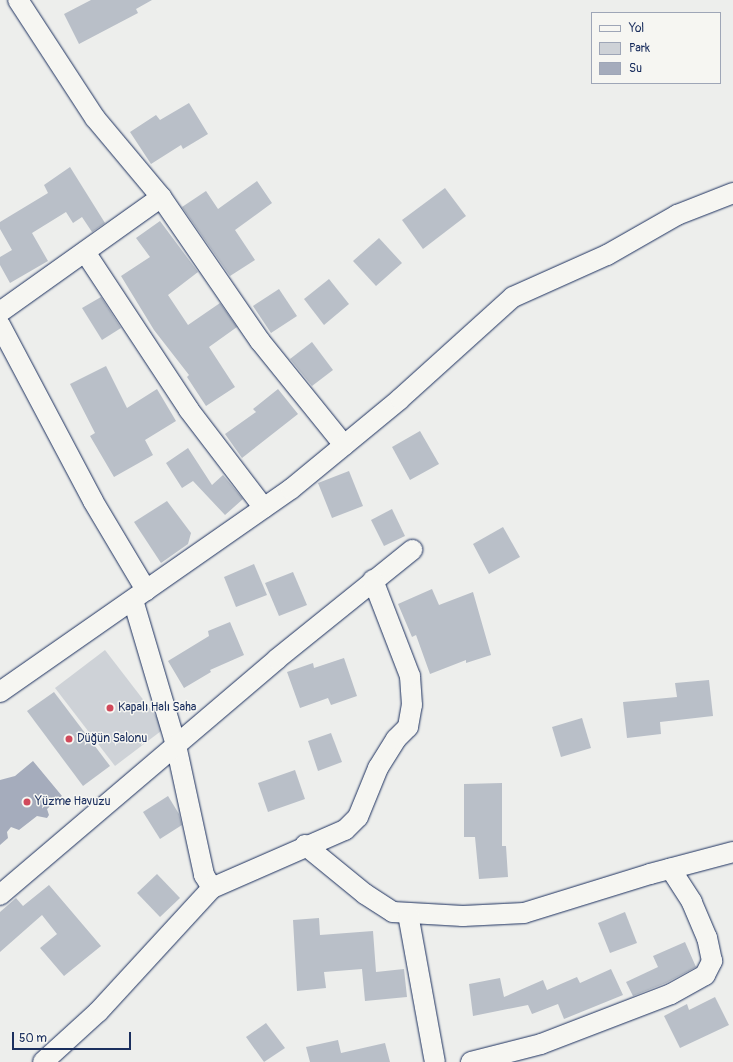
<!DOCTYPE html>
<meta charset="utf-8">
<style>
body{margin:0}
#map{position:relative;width:733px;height:1062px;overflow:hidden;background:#edeeec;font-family:Pangolin,sans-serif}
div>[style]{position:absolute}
.green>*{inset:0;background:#ced2d7}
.water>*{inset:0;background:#a5acbc}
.building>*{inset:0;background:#b9bfc8}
.roads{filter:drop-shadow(0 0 1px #1b2f5e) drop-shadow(0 0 1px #1b2f5e)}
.minor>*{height:20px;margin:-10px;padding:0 10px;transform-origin:10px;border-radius:10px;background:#f6f6f2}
.dots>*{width:11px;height:11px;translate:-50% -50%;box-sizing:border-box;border:2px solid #f6f6f2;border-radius:50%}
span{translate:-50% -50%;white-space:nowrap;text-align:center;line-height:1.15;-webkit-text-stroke:3px #f6f6f2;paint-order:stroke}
.poi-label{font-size:12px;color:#1b2f5e}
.left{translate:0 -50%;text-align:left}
.legend{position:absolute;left:591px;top:12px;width:130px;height:72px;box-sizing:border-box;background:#f6f6f2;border:1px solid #9ea6b7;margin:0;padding:5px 7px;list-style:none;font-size:12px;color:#1b2f5e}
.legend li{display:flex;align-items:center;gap:8px;height:20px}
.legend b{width:20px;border:1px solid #9ea6b7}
.scale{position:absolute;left:12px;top:1032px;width:119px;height:18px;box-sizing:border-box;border:2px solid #1b2f5e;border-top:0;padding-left:5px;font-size:12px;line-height:14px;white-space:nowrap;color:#1b2f5e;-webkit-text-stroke:3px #f6f6f2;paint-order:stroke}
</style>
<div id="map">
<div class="green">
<div style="clip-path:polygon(105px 650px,165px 728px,115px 766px,55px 688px)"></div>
</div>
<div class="water">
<div style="clip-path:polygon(33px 761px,62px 796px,47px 809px,49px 815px,47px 818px,37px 816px,19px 830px,11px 827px,7px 832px,8px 838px,0 845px,0 780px,15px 776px)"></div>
</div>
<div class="building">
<div style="clip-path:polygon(91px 0,152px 0,136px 9px,138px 13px,79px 44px,64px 14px)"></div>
<div style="clip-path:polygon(189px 103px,208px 134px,183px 149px,181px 145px,151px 164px,130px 132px,156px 115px,160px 120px)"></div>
<div style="clip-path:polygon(70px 167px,105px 223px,92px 232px,82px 217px,73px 223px,66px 212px,32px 233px,48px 261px,10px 283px,0 265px,0 257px,12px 250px,0 229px,0 222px,48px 193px,44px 185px)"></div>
<div style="clip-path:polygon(257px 181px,272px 203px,235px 230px,255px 260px,230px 276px,182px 207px,206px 191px,218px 209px)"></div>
<div style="clip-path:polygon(445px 188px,466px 216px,423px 249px,402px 220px)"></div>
<div style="clip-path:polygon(160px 221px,198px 272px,168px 295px,188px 325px,220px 303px,237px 327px,209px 347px,235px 387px,206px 406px,187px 377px,189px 375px,154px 330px,121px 276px,150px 257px,136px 238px)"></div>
<div style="clip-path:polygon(379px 238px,402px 263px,376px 286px,353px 261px)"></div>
<div style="clip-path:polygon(329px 279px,349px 304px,324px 325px,304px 299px)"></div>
<div style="clip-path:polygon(279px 289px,297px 316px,271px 333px,253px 306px)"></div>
<div style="clip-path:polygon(101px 297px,121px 328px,102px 340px,82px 308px)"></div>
<div style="clip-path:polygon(312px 342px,333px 370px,312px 386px,290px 359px)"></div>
<div style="clip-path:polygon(106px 366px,127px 408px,157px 389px,176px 421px,145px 440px,153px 455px,114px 477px,90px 436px,95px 433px,70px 384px)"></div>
<div style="clip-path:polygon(278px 389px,298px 414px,242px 458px,225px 434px,256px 412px,253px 409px)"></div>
<div style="clip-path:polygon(420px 431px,439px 464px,410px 480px,392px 447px)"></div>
<div style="clip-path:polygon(188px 448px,212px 485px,223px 475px,243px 499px,225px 515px,193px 481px,182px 488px,166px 463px)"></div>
<div style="clip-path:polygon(349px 471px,363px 506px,332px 518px,318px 483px)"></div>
<div style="clip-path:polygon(167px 501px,191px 533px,188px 544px,161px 563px,134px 522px)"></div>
<div style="clip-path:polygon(392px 509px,405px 536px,384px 546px,371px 520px)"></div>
<div style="clip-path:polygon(503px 527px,520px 557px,489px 574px,473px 544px)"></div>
<div style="clip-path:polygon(254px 564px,267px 595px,236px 607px,224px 577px)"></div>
<div style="clip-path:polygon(293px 572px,307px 605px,279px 616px,265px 583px)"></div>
<div style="clip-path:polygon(432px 589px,439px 605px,473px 592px,491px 655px,466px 663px,466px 660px,430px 674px,416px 635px,412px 637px,398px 604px)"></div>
<div style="clip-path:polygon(230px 622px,244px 655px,210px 670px,211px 672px,184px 688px,168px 661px,209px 636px,208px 631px)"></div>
<div style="clip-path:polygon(344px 658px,357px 696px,331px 705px,328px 698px,300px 708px,287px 672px,313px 663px,314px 668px)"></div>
<div style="clip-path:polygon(709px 680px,713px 716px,660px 722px,661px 734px,627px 738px,623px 702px,677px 697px,675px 683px)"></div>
<div style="clip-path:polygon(54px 692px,110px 766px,83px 786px,27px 711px)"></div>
<div style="clip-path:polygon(582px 718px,591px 748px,561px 757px,552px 727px)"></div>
<div style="clip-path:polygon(331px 733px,342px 762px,318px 771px,308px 741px)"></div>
<div style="clip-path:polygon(295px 770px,305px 799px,268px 812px,258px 783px)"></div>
<div style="clip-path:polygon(502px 783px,502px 846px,506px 846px,508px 877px,479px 879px,475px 837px,464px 837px,464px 784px)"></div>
<div style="clip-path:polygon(168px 796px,179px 814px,182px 825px,160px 839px,143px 812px)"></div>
<div style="clip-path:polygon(157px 874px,180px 898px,160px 917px,137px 893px)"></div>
<div style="clip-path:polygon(49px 885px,101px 946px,64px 976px,40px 948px,57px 934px,42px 915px,0 952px,0 912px,16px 898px,23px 906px)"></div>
<div style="clip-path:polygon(625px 912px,637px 943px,610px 953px,598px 923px)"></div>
<div style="clip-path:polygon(319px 918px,320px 935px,373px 931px,376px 972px,404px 969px,407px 997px,365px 1001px,362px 969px,324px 972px,326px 988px,297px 991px,293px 920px)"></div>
<div style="clip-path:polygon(685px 942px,696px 967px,666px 983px,633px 996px,626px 982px,658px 967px,653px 956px)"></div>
<div style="clip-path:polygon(611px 969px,623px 995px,564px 1019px,558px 1004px,532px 1014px,528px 1005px,473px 1016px,469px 984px,500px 978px,504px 997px,543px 980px,547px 990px,577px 977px,580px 983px)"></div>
<div style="clip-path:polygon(715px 997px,729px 1025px,680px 1048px,664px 1016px,687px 1004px,689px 1010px)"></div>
<div style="clip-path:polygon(266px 1023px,285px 1048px,264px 1062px,246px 1037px)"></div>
<div style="clip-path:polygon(338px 1040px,341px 1053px,385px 1043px,390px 1062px,310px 1062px,306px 1047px)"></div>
</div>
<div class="roads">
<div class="minor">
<div style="left:18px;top:0;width:141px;rotate:56.9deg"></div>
<div style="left:95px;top:118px;width:103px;rotate:50.1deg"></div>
<div style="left:161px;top:197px;width:175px;rotate:55.5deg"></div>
<div style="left:260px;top:341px;width:134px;rotate:51.1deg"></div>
<div style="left:85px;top:252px;width:189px;rotate:56.6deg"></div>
<div style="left:189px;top:410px;width:123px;rotate:52.6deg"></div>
<div style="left:0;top:312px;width:198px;rotate:-35.5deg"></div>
<div style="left:0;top:325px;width:199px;rotate:62.1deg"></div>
<div style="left:93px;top:501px;width:104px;rotate:59.2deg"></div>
<div style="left:133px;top:600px;width:151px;rotate:73.5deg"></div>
<div style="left:176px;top:745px;width:133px;rotate:77.8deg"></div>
<div style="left:204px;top:875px;width:15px;rotate:58deg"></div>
<div style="left:0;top:692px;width:355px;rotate:-34.9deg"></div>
<div style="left:291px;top:489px;width:141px;rotate:-39.5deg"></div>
<div style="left:400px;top:399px;width:152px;rotate:-42.1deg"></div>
<div style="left:513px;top:297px;width:103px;rotate:-24.1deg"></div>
<div style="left:607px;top:255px;width:81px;rotate:-29.7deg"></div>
<div style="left:677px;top:215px;width:60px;rotate:-21.4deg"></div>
<div style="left:305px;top:845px;width:77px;rotate:39.2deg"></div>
<div style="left:365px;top:894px;width:33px;rotate:33deg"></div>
<div style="left:393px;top:912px;width:70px;rotate:3.3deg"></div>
<div style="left:463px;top:916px;width:61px;rotate:-2.8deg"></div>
<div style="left:524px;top:913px;width:132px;rotate:-17.2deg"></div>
<div style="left:650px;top:874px;width:86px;rotate:-14.8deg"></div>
<div style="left:0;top:895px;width:364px;rotate:-40.4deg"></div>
<div style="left:277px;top:659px;width:174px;rotate:-38.9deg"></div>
<div style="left:408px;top:914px;width:150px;rotate:79.7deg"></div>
<div style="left:43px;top:1062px;width:74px;rotate:-42.3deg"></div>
<div style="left:98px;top:1012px;width:168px;rotate:-47.4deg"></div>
<div style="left:212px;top:888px;width:145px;rotate:-23.6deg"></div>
<div style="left:345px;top:830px;width:18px;rotate:-45deg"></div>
<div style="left:358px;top:817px;width:53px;rotate:-67.8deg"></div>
<div style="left:378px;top:768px;width:34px;rotate:-58deg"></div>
<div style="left:396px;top:739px;width:17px;rotate:-45deg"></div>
<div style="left:408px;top:727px;width:22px;rotate:-80deg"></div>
<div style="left:412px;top:705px;width:29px;rotate:-94deg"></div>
<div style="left:410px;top:676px;width:103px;rotate:-111.1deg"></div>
<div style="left:471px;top:1062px;width:72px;rotate:-14.4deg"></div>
<div style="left:541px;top:1044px;width:139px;rotate:-21deg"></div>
<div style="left:671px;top:994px;width:39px;rotate:-29deg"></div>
<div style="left:705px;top:975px;width:16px;rotate:-63deg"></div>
<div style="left:712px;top:961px;width:24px;rotate:-102deg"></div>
<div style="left:707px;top:938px;width:39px;rotate:-113deg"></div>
<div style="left:692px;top:902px;width:40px;rotate:-122.9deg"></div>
</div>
</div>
<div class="dots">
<div style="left:110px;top:708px;background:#d1495b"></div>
<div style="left:69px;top:739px;background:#d1495b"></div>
<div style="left:27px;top:802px;background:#d1495b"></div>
</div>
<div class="poi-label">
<span class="left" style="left:118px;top:708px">Kapalı Halı Saha</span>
<span class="left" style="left:77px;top:739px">Düğün Salonu</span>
<span class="left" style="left:35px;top:802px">Yüzme Havuzu</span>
</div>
<ul class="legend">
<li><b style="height:5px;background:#f6f6f2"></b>Yol</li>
<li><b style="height:11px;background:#ced2d7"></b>Park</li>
<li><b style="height:11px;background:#a5acbc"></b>Su</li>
</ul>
<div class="scale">50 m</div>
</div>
